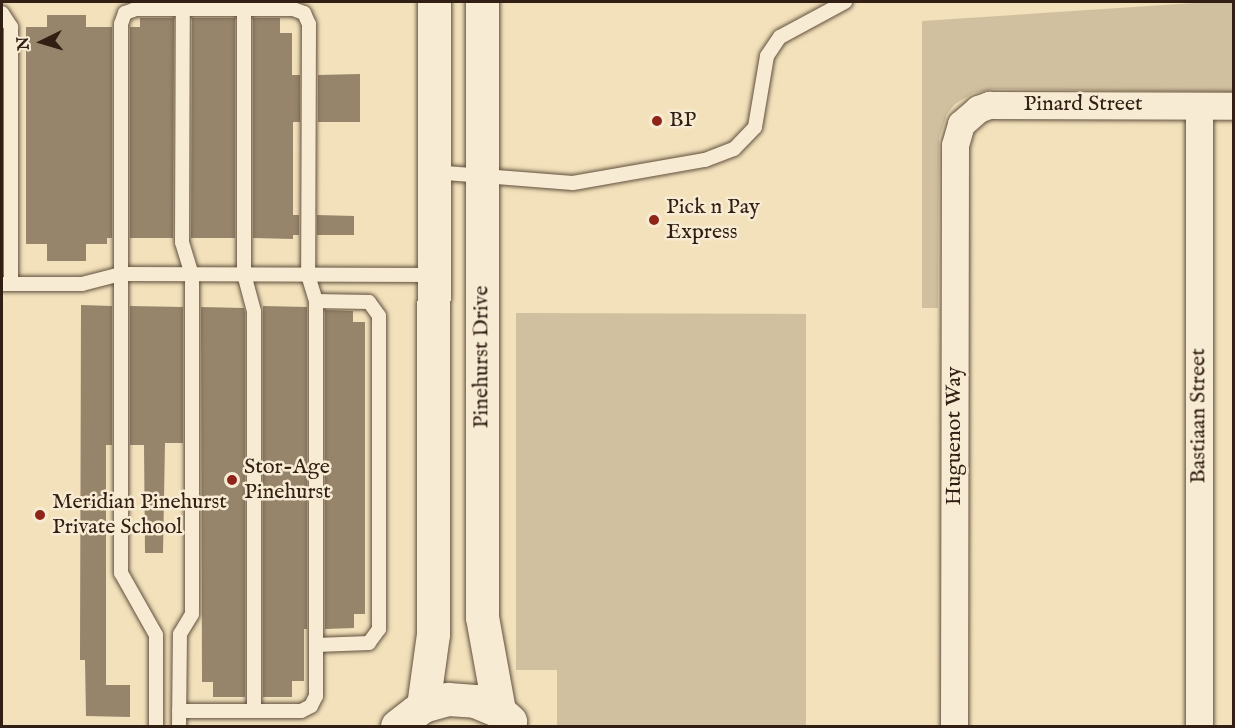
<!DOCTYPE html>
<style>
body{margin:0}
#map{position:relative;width:1235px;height:728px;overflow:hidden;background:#f2e1bb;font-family:"IM FELL English",serif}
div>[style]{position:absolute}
.green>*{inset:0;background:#d1c09f}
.building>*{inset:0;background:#96846b}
.roads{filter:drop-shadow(0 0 2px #62503e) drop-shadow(0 0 2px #62503e)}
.service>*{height:14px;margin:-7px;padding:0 7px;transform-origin:7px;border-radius:7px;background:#f7ecd3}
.minor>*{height:27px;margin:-13.5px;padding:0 13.5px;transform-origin:13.5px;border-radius:13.5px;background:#f7ecd3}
.tertiary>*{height:33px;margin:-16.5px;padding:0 16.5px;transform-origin:16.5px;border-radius:16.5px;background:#f7ecd3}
.dots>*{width:16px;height:16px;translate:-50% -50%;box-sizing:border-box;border:3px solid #f7ecd3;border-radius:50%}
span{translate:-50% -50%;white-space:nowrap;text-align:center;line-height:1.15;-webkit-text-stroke:5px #f7ecd3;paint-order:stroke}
.street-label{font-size:22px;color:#321f14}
.poi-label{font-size:22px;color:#321f14}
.left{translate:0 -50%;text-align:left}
.frame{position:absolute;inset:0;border:3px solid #321f14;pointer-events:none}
.north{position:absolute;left:12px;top:12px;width:60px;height:60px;-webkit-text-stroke:4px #f7ecd3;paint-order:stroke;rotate:265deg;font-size:16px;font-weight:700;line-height:24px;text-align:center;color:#321f14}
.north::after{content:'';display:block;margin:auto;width:21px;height:27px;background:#321f14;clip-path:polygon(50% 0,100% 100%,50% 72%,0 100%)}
</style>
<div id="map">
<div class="green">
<div style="clip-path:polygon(1209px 2px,1233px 2px,1233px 92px,994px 89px,973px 93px,955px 104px,947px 114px,939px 139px,938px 308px,922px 308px,922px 21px)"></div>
<div style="clip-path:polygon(516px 313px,806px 314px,806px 726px,557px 726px,557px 670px,516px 670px)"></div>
</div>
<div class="building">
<div style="clip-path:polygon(47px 15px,86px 15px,86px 27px,112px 27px,112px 238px,107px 238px,107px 244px,86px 244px,86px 261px,47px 261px,47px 244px,26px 244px,26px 27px,47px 27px)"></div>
<div style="clip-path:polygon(140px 18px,174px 18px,173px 238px,130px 238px,130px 27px,140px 27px)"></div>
<div style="clip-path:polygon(192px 18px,235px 18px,235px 238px,191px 238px)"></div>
<div style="clip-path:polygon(253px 18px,280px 18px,280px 33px,292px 33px,292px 75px,300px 75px,300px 122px,293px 122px,293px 215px,299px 215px,299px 235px,293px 235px,293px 239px,253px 238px)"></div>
<div style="clip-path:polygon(360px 74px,360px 122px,318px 122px,318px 75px)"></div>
<div style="clip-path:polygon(317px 215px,354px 216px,354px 235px,317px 235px)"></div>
<div style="clip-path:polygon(81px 305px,112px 306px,112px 445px,106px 445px,106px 685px,130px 685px,130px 717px,86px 716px,85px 660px,80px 660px)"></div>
<div style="clip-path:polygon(130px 306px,183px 307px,183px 443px,165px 443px,163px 553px,145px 553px,144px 445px,130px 445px)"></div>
<div style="clip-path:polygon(263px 306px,307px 307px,307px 629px,304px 629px,304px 681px,292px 681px,292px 697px,263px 697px)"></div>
<div style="clip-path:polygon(201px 307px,244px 308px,245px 313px,245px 697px,213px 697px,213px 682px,202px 682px)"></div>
<div style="clip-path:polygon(325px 310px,353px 311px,353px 322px,365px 322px,365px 614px,354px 614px,354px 628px,325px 629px)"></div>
</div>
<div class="roads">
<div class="service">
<div style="left:244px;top:9px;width:265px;rotate:90deg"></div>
<div style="left:244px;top:274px;width:39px;rotate:75deg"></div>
<div style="left:254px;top:312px;width:399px;rotate:90deg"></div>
<div style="left:2px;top:13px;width:17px;rotate:57deg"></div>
<div style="left:11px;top:27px;width:257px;rotate:90deg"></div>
<div style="left:433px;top:172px;width:140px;rotate:4.5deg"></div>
<div style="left:573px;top:183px;width:134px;rotate:-9.9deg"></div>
<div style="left:705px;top:160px;width:31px;rotate:-21deg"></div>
<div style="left:734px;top:149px;width:30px;rotate:-46deg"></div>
<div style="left:755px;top:127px;width:72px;rotate:-80.4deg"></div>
<div style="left:767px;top:56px;width:23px;rotate:-56deg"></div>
<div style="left:780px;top:37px;width:74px;rotate:-28.3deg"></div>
<div style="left:2px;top:284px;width:80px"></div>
<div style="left:82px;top:284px;width:40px;rotate:-14.4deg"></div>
<div style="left:121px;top:274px;width:312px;rotate:0.2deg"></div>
<div style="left:316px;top:301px;width:53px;rotate:1.1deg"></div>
<div style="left:369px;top:302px;width:17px;rotate:54deg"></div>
<div style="left:379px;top:316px;width:313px;rotate:90deg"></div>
<div style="left:379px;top:629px;width:17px;rotate:126deg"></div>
<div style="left:369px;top:643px;width:53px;rotate:177.8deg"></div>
<div style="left:156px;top:726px;width:91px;rotate:-90deg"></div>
<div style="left:156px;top:635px;width:71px;rotate:-119.4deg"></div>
<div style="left:121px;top:573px;width:549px;rotate:-90deg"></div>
<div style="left:121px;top:24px;width:12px;rotate:-70deg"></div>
<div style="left:125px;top:13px;width:12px;rotate:-20deg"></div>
<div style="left:136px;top:9px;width:157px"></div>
<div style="left:293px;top:9px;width:12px;rotate:20deg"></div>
<div style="left:304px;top:13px;width:12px;rotate:66deg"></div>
<div style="left:309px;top:24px;width:251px;rotate:90.2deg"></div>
<div style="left:308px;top:275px;width:27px;rotate:73deg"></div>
<div style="left:316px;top:301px;width:395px;rotate:90deg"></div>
<div style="left:316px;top:696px;width:11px;rotate:117deg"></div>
<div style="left:311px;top:706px;width:11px;rotate:153deg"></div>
<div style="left:301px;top:711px;width:122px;rotate:180deg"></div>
<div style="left:179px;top:726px;width:92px;rotate:-89.4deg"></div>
<div style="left:180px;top:634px;width:23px;rotate:-59deg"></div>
<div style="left:192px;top:614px;width:339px;rotate:-90deg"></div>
<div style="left:192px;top:275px;width:34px;rotate:-107deg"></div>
<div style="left:182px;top:242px;width:234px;rotate:-89.8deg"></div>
</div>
<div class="minor">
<div style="left:1199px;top:106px;width:620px;rotate:90deg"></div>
<div style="left:954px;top:726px;width:581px;rotate:-89.9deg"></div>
<div style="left:955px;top:145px;width:22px;rotate:-74deg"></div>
<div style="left:961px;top:124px;width:23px;rotate:-41deg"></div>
<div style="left:978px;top:109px;width:12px;rotate:-20deg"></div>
<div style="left:989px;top:105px;width:245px;rotate:0.2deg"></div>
</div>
<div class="tertiary">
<div style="left:482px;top:2px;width:615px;rotate:90deg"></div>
<div style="left:482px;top:617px;width:96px;rotate:79.7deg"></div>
<div style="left:423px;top:706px;width:73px;rotate:-82.1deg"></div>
<div style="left:433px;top:634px;width:632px;rotate:-89.91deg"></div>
<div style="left:397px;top:726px;width:33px;rotate:-38deg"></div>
<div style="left:423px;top:706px;width:26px;rotate:-16deg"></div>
<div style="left:448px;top:699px;width:27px;rotate:4deg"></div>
<div style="left:475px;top:701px;width:26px;rotate:23deg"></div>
<div style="left:499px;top:711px;width:15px;rotate:42deg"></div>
</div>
</div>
<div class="dots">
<div style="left:657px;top:121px;background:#8f2418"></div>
<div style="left:654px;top:220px;background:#8f2418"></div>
<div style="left:232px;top:480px;background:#8f2418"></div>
<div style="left:40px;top:515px;background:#8f2418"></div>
</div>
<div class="street-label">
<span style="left:1083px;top:105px">Pinard Street</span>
<span style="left:482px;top:357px;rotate:-90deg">Pinehurst Drive</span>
<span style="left:1199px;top:416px;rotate:-90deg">Bastiaan Street</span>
<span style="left:955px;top:436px;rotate:-90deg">Huguenot Way</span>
</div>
<div class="poi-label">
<span class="left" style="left:669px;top:121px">BP</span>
<span class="left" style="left:666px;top:220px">Pick n Pay<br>Express</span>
<span class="left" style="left:244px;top:480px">Stor-Age<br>Pinehurst</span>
<span class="left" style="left:52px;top:515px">Meridian Pinehurst<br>Private School</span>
</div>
<div class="frame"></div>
<div class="north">N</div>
</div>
